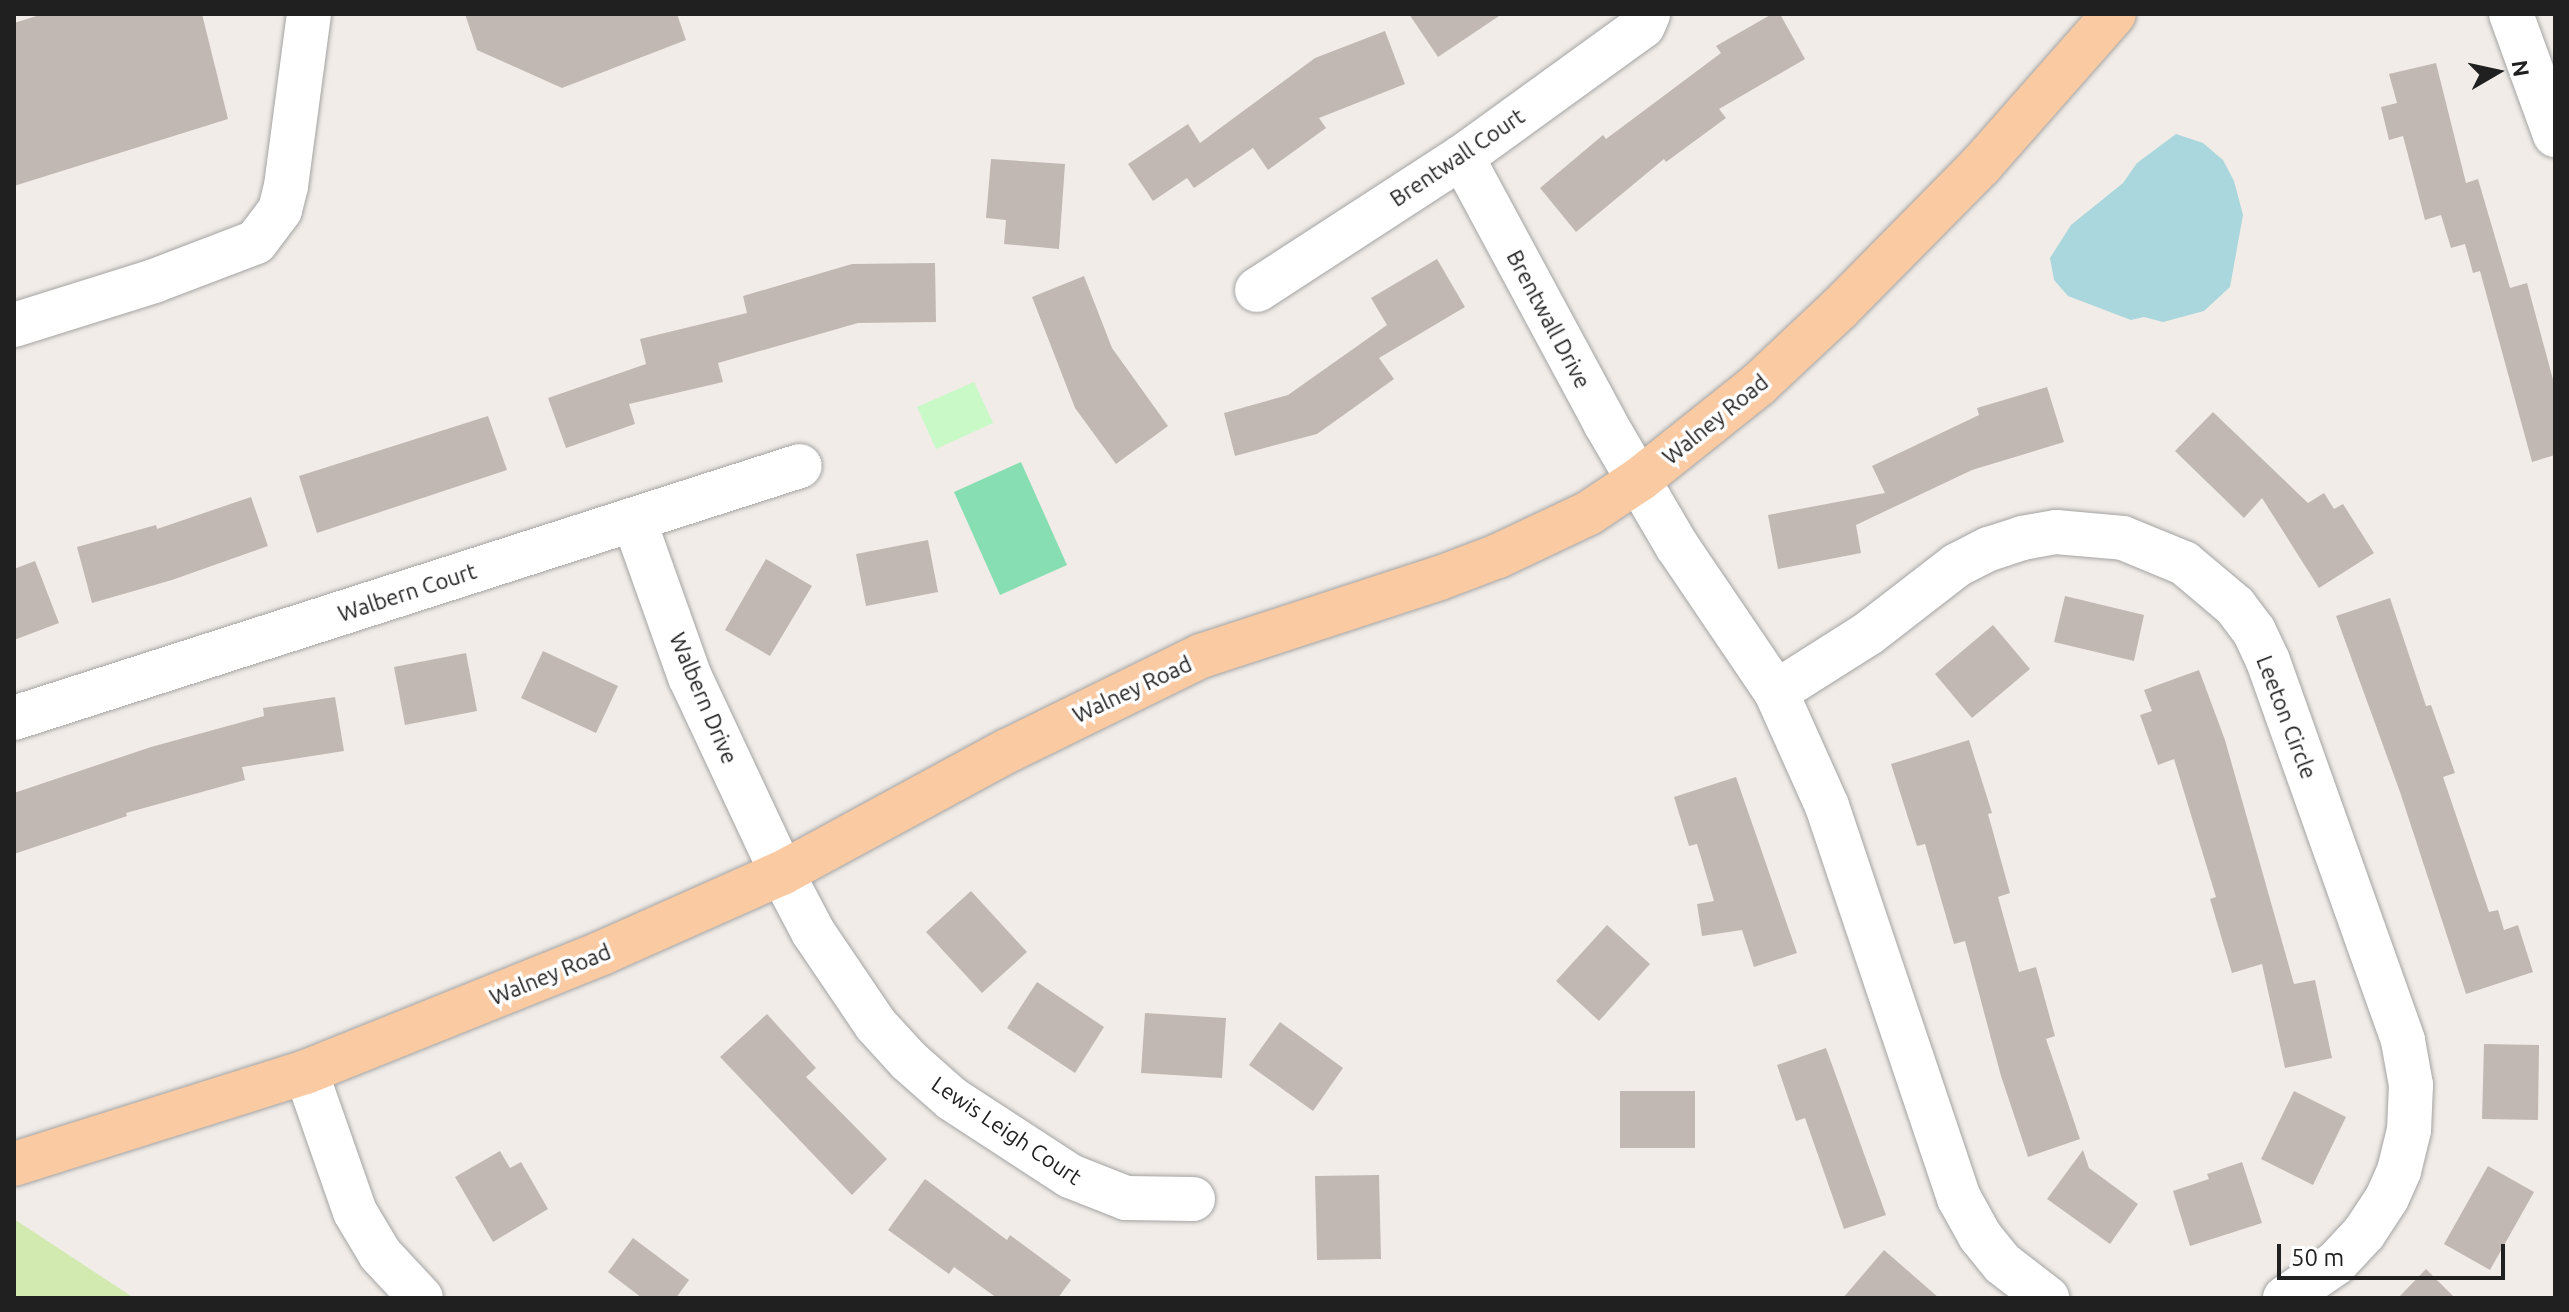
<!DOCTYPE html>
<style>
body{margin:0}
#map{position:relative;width:2569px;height:1312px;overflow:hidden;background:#f1ece7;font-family:Ubuntu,sans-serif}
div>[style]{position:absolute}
.grass>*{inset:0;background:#d2e9af}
.park>*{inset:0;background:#c8f9c6}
.pitch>*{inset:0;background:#87deb2}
.water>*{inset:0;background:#a9d7dd}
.building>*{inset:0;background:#c1b8b3}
.roads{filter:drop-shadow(0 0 2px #a4a4a4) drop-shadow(0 0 2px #a4a4a4)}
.minor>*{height:44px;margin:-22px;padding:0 22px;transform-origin:22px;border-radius:22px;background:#fff}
.major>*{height:44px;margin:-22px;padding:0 22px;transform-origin:22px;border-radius:22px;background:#facaa3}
span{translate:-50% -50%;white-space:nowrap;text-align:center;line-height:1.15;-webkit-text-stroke:7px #fff;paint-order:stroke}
.street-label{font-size:22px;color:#202020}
.frame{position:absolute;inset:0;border:16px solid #202020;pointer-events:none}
.north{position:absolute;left:2457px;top:32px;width:80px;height:80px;-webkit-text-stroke:6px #fff;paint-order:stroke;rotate:81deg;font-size:22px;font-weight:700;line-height:32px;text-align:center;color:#202020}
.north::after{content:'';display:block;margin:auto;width:28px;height:36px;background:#202020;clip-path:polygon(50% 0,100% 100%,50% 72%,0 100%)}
.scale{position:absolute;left:2277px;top:1244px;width:228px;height:36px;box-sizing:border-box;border:4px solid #202020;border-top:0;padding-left:10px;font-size:24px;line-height:28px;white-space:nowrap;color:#202020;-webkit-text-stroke:6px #fff;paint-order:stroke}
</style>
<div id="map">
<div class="grass">
<div style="clip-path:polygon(14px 1219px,134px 1298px,14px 1298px)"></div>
</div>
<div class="park">
<div style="clip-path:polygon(974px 382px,993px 423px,936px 449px,917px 407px)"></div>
</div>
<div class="pitch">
<div style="clip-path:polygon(1021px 462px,1067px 565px,1000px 595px,954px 492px)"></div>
</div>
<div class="water">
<div style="clip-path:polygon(2176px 134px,2203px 143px,2223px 160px,2234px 181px,2243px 215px,2230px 287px,2204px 311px,2163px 322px,2144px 317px,2131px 320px,2068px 296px,2054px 280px,2050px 258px,2071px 225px,2123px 183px,2137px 163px)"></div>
</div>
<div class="building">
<div style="clip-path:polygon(43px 14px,202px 14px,228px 119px,14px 186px,14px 23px)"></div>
<div style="clip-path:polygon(465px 14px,677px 14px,686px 40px,562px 88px,477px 50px)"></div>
<div style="clip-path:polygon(1409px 14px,1502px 14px,1438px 57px)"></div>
<div style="clip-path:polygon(1772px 14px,1780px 14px,1805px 59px,1719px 109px,1726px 118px,1666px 162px,1664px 159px,1576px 232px,1540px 188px,1603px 135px,1606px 139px,1721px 53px,1716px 46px)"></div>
<div style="clip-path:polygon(1385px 31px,1405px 84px,1319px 118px,1326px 128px,1268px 170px,1253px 148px,1194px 188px,1187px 178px,1153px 201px,1128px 164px,1188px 124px,1200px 143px,1315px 58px)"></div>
<div style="clip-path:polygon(2436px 63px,2466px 183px,2478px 179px,2510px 288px,2527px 283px,2555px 387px,2555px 455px,2532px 462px,2480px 271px,2473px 273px,2465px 244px,2451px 248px,2441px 215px,2425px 220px,2403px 136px,2389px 140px,2381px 107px,2397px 103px,2389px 74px)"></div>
<div style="clip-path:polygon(991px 159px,1065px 164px,1059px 249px,1004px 244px,1006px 220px,986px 218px)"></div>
<div style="clip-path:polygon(1437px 259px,1465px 307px,1379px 358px,1394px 379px,1317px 434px,1235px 456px,1224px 413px,1288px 395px,1387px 325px,1371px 298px)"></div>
<div style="clip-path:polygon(935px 263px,936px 322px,858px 323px,718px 363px,723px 382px,629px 404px,635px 424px,566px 448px,548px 398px,646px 364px,640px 339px,747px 313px,743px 296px,852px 264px)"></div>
<div style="clip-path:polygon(1084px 276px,1112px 348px,1168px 426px,1116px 464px,1075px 408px,1032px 297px)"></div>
<div style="clip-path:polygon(2047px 387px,2064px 442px,1972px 470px,1856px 525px,1861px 553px,1778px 569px,1768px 515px,1885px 493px,1872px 466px,1979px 415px,1977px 408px)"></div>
<div style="clip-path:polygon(2213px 412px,2308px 503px,2324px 493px,2334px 509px,2343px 504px,2374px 553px,2319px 588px,2262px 498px,2244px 518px,2175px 451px)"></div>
<div style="clip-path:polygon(488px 416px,507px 470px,317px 533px,299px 476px)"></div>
<div style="clip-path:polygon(251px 497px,268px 546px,172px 580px,92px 603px,77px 547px,156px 525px,157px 529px)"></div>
<div style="clip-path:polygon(928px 540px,938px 592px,866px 606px,856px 554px)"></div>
<div style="clip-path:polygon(766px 559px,812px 586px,770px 656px,725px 630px)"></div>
<div style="clip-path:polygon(35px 561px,59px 623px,14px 640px,14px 569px)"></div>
<div style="clip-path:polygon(2065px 596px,2144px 615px,2134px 661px,2054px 642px)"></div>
<div style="clip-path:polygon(2390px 598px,2426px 706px,2431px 705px,2455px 773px,2443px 777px,2489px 912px,2498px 910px,2504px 930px,2518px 925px,2533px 972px,2466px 994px,2400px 792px,2336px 616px)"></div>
<div style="clip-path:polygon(1993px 625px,2030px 669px,1972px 718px,1935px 674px)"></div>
<div style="clip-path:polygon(543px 651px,618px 686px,596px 733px,521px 698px)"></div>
<div style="clip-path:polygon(466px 653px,477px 711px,405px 725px,394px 667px)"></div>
<div style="clip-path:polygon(2199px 670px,2225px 740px,2294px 984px,2315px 980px,2332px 1058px,2285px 1068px,2262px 964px,2232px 973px,2210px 899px,2216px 897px,2174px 759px,2158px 765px,2140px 715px,2152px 711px,2144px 690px)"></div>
<div style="clip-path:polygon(335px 697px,344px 751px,242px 767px,245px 780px,126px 813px,127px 816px,14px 854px,14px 793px,151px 747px,264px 716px,263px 708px)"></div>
<div style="clip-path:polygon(1969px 740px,1992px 813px,1988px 814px,2010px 893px,1998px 897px,2019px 972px,2036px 967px,2055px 1036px,2046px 1039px,2080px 1139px,2028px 1157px,2001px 1076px,1965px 941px,1954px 944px,1925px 844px,1917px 846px,1891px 764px)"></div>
<div style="clip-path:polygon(1736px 777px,1797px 953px,1754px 967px,1742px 930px,1702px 936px,1697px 904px,1714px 901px,1697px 844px,1689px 846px,1674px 797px)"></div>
<div style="clip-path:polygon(971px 891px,1027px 952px,982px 993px,926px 932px)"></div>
<div style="clip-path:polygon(1607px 925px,1650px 964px,1599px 1021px,1556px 981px)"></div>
<div style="clip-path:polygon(1037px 982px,1104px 1027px,1075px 1073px,1007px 1028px)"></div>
<div style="clip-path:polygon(1145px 1013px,1226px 1018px,1222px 1078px,1141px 1073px)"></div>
<div style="clip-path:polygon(767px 1014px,816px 1068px,806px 1077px,887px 1159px,852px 1195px,720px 1057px)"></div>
<div style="clip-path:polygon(1280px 1022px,1343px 1068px,1313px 1111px,1249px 1065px)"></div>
<div style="clip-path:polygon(2484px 1044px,2539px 1045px,2538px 1120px,2482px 1119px)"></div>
<div style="clip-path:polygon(1826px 1048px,1886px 1215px,1844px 1229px,1805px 1118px,1796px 1121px,1777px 1065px)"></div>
<div style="clip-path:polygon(1620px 1091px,1695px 1091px,1695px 1148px,1620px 1148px)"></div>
<div style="clip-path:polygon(2294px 1091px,2346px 1117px,2313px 1185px,2261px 1159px)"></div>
<div style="clip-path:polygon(2083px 1150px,2089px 1168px,2138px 1204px,2110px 1244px,2047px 1199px)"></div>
<div style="clip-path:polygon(500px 1151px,510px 1168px,521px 1162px,548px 1209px,493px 1242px,455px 1177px)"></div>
<div style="clip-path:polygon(2242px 1162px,2262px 1223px,2190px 1246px,2173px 1191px,2209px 1179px,2207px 1174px)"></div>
<div style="clip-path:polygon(2488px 1166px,2534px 1192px,2490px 1270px,2444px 1244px)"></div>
<div style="clip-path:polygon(1379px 1175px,1381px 1259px,1317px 1260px,1315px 1176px)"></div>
<div style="clip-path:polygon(925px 1179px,1007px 1240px,1010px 1235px,1071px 1280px,1058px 1298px,997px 1298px,954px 1267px,949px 1274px,888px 1230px)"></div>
<div style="clip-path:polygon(633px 1238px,689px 1280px,676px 1298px,642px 1298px,608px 1272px)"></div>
<div style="clip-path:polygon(1884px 1250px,1939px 1298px,1843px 1298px)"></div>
<div style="clip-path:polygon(2426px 1269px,2455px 1298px,2398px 1298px)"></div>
</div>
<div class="roads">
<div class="minor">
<div style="left:2511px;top:14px;width:129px;rotate:70deg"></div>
<div style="left:1462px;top:157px;width:302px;rotate:61.7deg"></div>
<div style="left:1605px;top:423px;width:143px;rotate:59.7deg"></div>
<div style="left:1677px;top:546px;width:176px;rotate:55.9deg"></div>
<div style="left:1776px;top:692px;width:125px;rotate:65.9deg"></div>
<div style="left:1827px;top:806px;width:414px;rotate:71.4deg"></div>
<div style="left:1959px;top:1198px;width:43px;rotate:61.1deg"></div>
<div style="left:1980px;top:1236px;width:36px;rotate:51deg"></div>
<div style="left:2003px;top:1264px;width:56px;rotate:37.7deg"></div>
<div style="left:1257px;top:290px;width:244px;rotate:-33deg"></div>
<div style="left:1462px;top:157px;width:223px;rotate:-35.9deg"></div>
<div style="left:1643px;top:26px;width:13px;rotate:-67deg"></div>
<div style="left:14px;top:325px;width:147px;rotate:-17.4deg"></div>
<div style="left:154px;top:281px;width:109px;rotate:-20.9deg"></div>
<div style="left:256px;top:242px;width:40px;rotate:-53deg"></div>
<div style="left:280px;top:210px;width:25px;rotate:-76deg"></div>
<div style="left:286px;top:186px;width:174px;rotate:-82.4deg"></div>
<div style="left:634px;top:520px;width:167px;rotate:70.4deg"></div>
<div style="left:690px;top:677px;width:217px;rotate:64.9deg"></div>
<div style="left:782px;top:873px;width:67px;rotate:62.3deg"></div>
<div style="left:813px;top:932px;width:112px;rotate:55.9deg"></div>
<div style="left:876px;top:1025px;width:49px;rotate:47.5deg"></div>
<div style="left:909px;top:1061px;width:57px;rotate:41.5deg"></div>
<div style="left:952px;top:1099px;width:141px;rotate:33.1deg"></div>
<div style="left:1070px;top:1176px;width:60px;rotate:21.4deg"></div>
<div style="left:1126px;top:1198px;width:67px;rotate:0.9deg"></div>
<div style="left:1776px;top:692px;width:110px;rotate:-32.4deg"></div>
<div style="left:1869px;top:633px;width:111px;rotate:-37.7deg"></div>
<div style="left:1957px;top:565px;width:36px;rotate:-27deg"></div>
<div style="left:1989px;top:549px;width:35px;rotate:-18deg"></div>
<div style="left:2022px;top:538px;width:35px;rotate:-10deg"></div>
<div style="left:2056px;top:532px;width:67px;rotate:5.1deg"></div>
<div style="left:2123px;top:538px;width:66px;rotate:22.3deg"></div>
<div style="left:2184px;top:563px;width:67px;rotate:40.1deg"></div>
<div style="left:2235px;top:606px;width:31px;rotate:53deg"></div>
<div style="left:2254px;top:631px;width:33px;rotate:65deg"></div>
<div style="left:2268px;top:661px;width:403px;rotate:70.4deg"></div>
<div style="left:2403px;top:1041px;width:45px;rotate:79.7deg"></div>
<div style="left:2411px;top:1085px;width:45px;rotate:92.5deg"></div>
<div style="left:2409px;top:1130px;width:42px;rotate:103.7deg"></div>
<div style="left:2399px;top:1171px;width:30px;rotate:114deg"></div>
<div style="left:2387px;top:1198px;width:42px;rotate:123.3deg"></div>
<div style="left:2364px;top:1233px;width:41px;rotate:133deg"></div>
<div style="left:2336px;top:1263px;width:62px;rotate:145.5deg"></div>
<div style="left:14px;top:718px;width:825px;rotate:-17.78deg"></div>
<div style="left:306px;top:1072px;width:148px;rotate:70.7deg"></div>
<div style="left:355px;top:1212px;width:49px;rotate:59.2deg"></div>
<div style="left:380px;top:1254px;width:60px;rotate:47deg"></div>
</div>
<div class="major">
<div style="left:14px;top:1164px;width:306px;rotate:-17.5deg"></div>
<div style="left:306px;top:1072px;width:319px;rotate:-21.9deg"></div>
<div style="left:602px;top:953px;width:197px;rotate:-24deg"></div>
<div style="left:782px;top:873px;width:256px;rotate:-28.5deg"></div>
<div style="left:1007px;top:751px;width:216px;rotate:-26.1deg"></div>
<div style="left:1201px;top:656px;width:251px;rotate:-18.1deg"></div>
<div style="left:1440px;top:578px;width:62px;rotate:-20.8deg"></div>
<div style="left:1498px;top:556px;width:101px;rotate:-25.3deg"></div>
<div style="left:1589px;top:513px;width:61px;rotate:-33.7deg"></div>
<div style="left:1640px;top:479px;width:152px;rotate:-38.6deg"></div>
<div style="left:1759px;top:384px;width:110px;rotate:-43.2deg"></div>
<div style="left:1839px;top:309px;width:202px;rotate:-45.4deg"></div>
<div style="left:1981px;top:165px;width:201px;rotate:-48.6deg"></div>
</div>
</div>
<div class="street-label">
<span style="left:1457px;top:157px;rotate:-34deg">Brentwall Court</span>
<span style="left:1549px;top:319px;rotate:62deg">Brentwall Drive</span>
<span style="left:1715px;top:419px;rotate:-39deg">Walney Road</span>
<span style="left:407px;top:592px;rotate:-18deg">Walbern Court</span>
<span style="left:1132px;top:689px;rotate:-25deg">Walney Road</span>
<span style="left:704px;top:698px;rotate:67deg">Walbern Drive</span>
<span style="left:2287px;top:717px;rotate:69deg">Leeton Circle</span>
<span style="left:550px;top:974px;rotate:-22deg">Walney Road</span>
<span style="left:1007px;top:1130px;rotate:34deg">Lewis Leigh Court</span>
</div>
<div class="frame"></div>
<div class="north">N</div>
<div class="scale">50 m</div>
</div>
